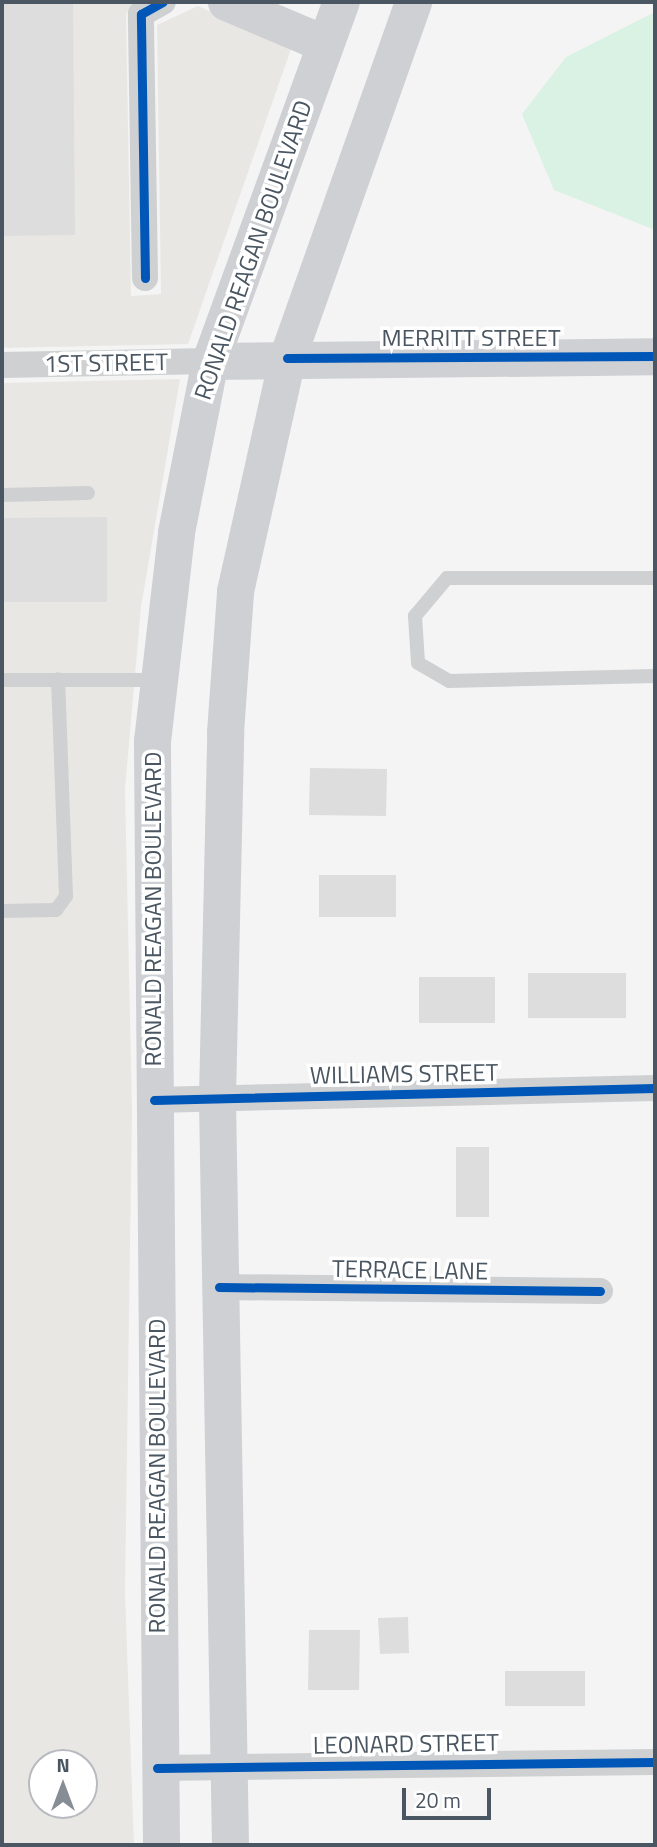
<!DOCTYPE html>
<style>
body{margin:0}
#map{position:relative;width:657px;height:1847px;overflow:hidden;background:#f4f4f4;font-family:"Titillium Web",sans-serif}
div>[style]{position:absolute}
.commercial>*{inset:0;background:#e8e7e3}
.green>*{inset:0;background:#d9f2e3}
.building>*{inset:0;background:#ddddde}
.lane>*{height:14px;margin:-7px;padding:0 7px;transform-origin:7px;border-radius:7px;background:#ced0d2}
.street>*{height:26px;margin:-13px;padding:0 13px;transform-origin:13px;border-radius:13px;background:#ced0d2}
.secondary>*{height:37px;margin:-18.5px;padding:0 18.5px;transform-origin:18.5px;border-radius:18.5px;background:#ced0d4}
.cycleway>*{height:9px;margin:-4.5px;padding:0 4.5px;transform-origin:4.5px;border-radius:4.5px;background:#0057b8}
span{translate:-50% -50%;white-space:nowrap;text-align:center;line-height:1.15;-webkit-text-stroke:7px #fff;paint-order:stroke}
.street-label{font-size:24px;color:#4a5661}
.frame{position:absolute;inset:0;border:4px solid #4a5661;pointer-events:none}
.north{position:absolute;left:28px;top:1749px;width:70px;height:70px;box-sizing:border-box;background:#fff;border:2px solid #b7bbc0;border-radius:50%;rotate:0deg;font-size:19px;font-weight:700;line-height:28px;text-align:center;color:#4a5661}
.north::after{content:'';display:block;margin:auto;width:24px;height:32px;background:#868d94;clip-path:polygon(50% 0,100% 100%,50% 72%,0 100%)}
.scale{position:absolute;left:402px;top:1788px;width:89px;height:32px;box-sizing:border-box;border:4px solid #4a5661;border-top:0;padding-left:9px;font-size:21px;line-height:24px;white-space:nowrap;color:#4a5661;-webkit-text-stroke:5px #fff;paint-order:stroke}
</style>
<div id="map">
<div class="commercial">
<div style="clip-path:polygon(2px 2px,133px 2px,126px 14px,131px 296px,161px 294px,157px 25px,198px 6px,291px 49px,188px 344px,2px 348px)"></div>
<div style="clip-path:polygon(evenodd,180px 379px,141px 607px,125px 789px,132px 1109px,125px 1592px,134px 1845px,2px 1845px,2px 383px,180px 379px,42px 1763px,84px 1763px,84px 1805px,42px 1805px,42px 1763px)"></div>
</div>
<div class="green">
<div style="clip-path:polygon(655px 12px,655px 230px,554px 190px,522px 114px,566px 57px)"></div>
</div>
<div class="building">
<div style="clip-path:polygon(2px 2px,73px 2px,75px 235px,2px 236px)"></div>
<div style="clip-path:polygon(107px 517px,107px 602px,2px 602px,2px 518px)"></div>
<div style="clip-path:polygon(310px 768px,387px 769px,386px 816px,309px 815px)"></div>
<div style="clip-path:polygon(319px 875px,396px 875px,396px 917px,319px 917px)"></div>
<div style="clip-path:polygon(528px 973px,626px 973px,626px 1018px,528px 1018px)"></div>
<div style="clip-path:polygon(419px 977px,495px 977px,495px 1023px,419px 1023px)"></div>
<div style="clip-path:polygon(456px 1147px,489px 1147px,489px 1217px,456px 1217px)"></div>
<div style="clip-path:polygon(408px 1617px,409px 1653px,380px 1654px,378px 1618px)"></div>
<div style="clip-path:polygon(309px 1630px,360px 1630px,359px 1690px,308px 1690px)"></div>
<div style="clip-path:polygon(505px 1671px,585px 1671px,585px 1706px,505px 1706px)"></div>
</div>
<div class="lane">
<div style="left:2px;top:495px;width:86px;rotate:-1.3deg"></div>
<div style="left:655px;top:578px;width:208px;rotate:180deg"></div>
<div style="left:447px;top:578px;width:50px;rotate:130.1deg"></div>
<div style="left:415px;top:616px;width:47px;rotate:86.3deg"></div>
<div style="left:418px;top:663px;width:36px;rotate:30deg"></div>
<div style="left:449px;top:681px;width:206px;rotate:-1.4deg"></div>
<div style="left:2px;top:680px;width:155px"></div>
<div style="left:2px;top:911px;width:54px;rotate:-1.1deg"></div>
<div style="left:56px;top:910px;width:17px;rotate:-54deg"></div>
<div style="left:66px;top:896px;width:217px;rotate:-92.1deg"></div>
</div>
<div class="street">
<div style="left:145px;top:278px;width:264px;rotate:-90.9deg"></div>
<div style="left:141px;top:14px;width:25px;rotate:-29deg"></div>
<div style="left:2px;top:365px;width:208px;rotate:-1.1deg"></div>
<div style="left:154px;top:1100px;width:501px;rotate:-1.37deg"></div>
<div style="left:219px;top:1287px;width:381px;rotate:0.6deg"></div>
<div style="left:157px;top:1768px;width:498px;rotate:-0.7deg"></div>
</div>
<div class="secondary">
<div style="left:226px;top:2px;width:105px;rotate:22.9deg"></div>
<div style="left:210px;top:361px;width:445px;rotate:-0.6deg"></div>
<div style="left:161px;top:1845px;width:1104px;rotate:-90.47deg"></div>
<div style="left:152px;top:741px;width:210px;rotate:-83.4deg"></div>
<div style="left:176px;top:532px;width:174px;rotate:-78.8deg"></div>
<div style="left:210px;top:361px;width:382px;rotate:-70deg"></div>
<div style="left:230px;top:1845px;width:748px;rotate:-91deg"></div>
<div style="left:217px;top:1097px;width:365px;rotate:-88.7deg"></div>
<div style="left:225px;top:732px;width:141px;rotate:-85.9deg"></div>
<div style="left:235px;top:591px;width:239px;rotate:-77.4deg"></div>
<div style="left:287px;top:358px;width:378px;rotate:-70.5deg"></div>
</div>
<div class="cycleway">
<div style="left:145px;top:278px;width:264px;rotate:-90.9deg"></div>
<div style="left:141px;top:14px;width:25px;rotate:-29deg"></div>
<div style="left:287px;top:358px;width:368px;rotate:-0.3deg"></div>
<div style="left:154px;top:1100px;width:501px;rotate:-1.37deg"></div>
<div style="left:219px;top:1287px;width:381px;rotate:0.6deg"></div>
<div style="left:157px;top:1768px;width:498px;rotate:-0.7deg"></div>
</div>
<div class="street-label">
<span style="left:253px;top:250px;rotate:-71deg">RONALD REAGAN BOULEVARD</span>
<span style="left:471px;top:338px">MERRITT STREET</span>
<span style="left:106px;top:363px;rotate:-1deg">1ST STREET</span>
<span style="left:153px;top:909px;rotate:-90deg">RONALD REAGAN BOULEVARD</span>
<span style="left:404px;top:1074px;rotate:-1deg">WILLIAMS STREET</span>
<span style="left:410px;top:1270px;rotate:1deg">TERRACE LANE</span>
<span style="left:157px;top:1476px;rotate:-90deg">RONALD REAGAN BOULEVARD</span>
<span style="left:406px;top:1744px;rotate:-1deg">LEONARD STREET</span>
</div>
<div class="frame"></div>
<div class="north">N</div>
<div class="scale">20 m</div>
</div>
